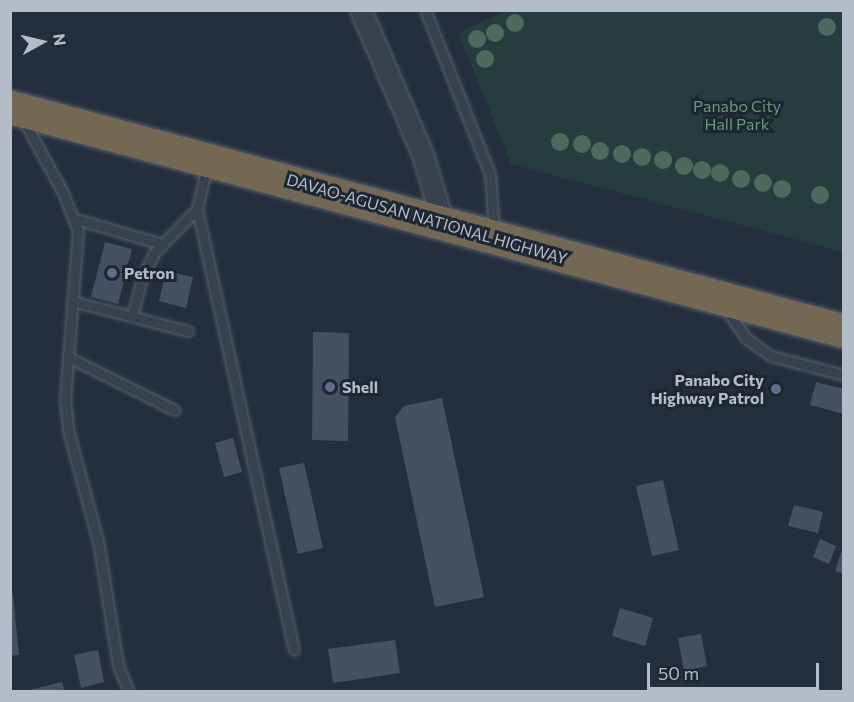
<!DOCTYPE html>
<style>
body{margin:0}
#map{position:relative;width:854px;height:702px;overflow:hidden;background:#242f3e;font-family:Commissioner,sans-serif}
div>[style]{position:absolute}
.green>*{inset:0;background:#263c3f}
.building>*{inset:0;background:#455162}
.roads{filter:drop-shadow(0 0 2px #565f6c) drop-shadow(0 0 2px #565f6c)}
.lane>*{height:9px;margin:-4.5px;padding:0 4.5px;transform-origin:4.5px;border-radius:4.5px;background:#38414e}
.street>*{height:20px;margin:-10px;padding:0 10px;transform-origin:10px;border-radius:10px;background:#38414e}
.highway>*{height:33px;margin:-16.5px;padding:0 16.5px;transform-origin:16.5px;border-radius:16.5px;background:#746855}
.trees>*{width:18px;height:18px;margin:-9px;border-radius:50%;background:#4b6a5d}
.dots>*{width:16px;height:16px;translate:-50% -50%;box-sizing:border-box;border:3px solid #1d2633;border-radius:50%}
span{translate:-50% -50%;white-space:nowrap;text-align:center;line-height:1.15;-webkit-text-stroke:6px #1d2633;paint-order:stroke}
.park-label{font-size:16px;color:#6b9a76}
.street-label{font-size:16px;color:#b4bcc9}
.poi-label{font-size:16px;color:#b4bcc9;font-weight:700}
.left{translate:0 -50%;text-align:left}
.right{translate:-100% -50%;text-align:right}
.frame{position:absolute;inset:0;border:12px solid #b4bcc9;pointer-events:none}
.north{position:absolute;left:12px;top:12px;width:60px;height:60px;-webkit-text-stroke:4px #1d2633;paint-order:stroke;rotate:82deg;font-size:16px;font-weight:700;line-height:24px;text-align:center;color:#b4bcc9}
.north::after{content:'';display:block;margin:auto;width:21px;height:27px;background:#b4bcc9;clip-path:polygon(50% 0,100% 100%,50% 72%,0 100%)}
.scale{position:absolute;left:647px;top:663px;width:172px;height:27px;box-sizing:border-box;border:3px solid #b4bcc9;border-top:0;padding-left:8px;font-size:18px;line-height:21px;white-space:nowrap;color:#b4bcc9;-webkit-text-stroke:4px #1d2633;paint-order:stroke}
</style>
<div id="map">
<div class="green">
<div style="clip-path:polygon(505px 11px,842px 11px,843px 252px,511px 164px,458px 33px)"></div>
</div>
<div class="building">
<div style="clip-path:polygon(105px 242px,132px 249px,118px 304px,91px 297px)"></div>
<div style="clip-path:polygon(166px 271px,193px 277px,186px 308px,159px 301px)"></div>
<div style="clip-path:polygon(313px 332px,349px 333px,348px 441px,312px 440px)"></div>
<div style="clip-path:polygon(816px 382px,844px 389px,844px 414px,810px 405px)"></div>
<div style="clip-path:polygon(442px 398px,484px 597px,435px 607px,395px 417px,404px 406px)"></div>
<div style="clip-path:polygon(233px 438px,242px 472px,224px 477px,215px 443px)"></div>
<div style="clip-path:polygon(304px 463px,323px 548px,298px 554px,279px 468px)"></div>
<div style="clip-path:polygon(663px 480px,679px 550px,652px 556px,636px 486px)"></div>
<div style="clip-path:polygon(794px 505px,823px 512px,818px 533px,788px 526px)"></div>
<div style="clip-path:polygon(820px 539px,836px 546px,829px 564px,813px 557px)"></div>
<div style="clip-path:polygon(843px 547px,844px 547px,844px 574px,835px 571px)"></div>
<div style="clip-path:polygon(13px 594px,19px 655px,10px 656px,10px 595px)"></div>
<div style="clip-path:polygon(620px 608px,653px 618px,645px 646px,612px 636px)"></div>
<div style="clip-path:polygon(701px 634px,707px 666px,684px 671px,678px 638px)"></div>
<div style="clip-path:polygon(395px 640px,400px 673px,333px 683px,328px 649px)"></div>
<div style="clip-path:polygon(98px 650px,104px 682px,81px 688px,74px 655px)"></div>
<div style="clip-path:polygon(62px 682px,65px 692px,25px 692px,25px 691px)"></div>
</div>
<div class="roads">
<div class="lane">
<div style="left:425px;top:10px;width:176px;rotate:68.4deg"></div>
<div style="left:490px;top:174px;width:56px;rotate:85.9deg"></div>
<div style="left:23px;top:119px;width:84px;rotate:61.6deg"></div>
<div style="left:63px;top:193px;width:41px;rotate:68.5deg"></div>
<div style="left:78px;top:231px;width:169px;rotate:94.4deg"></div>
<div style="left:65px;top:399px;width:31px;rotate:84deg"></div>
<div style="left:68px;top:430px;width:115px;rotate:74.9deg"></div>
<div style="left:98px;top:541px;width:126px;rotate:80.8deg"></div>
<div style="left:118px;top:665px;width:29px;rotate:68deg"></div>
<div style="left:207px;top:166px;width:44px;rotate:103.1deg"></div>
<div style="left:197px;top:209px;width:451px;rotate:77.6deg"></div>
<div style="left:76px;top:219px;width:90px;rotate:16.2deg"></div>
<div style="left:72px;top:301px;width:120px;rotate:14.5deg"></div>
<div style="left:725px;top:308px;width:37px;rotate:55deg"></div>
<div style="left:746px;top:338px;width:31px;rotate:36deg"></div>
<div style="left:771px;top:356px;width:75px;rotate:14.6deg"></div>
<div style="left:132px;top:316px;width:39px;rotate:-75deg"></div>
<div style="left:142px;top:278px;width:28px;rotate:-64deg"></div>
<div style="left:154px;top:253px;width:62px;rotate:-45.7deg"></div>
<div style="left:68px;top:357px;width:119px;rotate:26.4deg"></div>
</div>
<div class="street">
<div style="left:361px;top:10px;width:158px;rotate:66.8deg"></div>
<div style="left:423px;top:155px;width:73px;rotate:73.3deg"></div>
</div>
<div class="highway">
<div style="left:10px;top:107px;width:864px;rotate:15.03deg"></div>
</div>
</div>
<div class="trees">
<div style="left:515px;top:23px"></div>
<div style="left:827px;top:27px"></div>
<div style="left:495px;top:33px"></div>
<div style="left:477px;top:39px"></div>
<div style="left:485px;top:59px"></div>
<div style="left:560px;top:142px"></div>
<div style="left:582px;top:144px"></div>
<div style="left:600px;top:151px"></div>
<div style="left:622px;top:154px"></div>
<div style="left:642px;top:157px"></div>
<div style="left:663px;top:160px"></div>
<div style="left:684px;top:166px"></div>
<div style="left:702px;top:170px"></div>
<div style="left:720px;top:173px"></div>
<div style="left:741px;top:179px"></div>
<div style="left:763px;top:183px"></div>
<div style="left:782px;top:189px"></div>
<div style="left:820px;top:195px"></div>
</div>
<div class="dots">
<div style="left:112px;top:273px;background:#5c6f8a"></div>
<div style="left:330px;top:387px;background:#5c6f8a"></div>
<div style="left:776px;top:389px;background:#5c6f8a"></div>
</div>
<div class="park-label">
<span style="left:737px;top:115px">Panabo City<br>Hall Park</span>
</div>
<div class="street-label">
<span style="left:427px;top:219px;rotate:16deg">DAVAO-AGUSAN NATIONAL HIGHWAY</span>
</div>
<div class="poi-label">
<span class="left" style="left:124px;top:273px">Petron</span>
<span class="right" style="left:764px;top:389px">Panabo City<br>Highway Patrol</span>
<span class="left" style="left:342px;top:387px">Shell</span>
</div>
<div class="frame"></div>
<div class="north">N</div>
<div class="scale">50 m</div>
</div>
